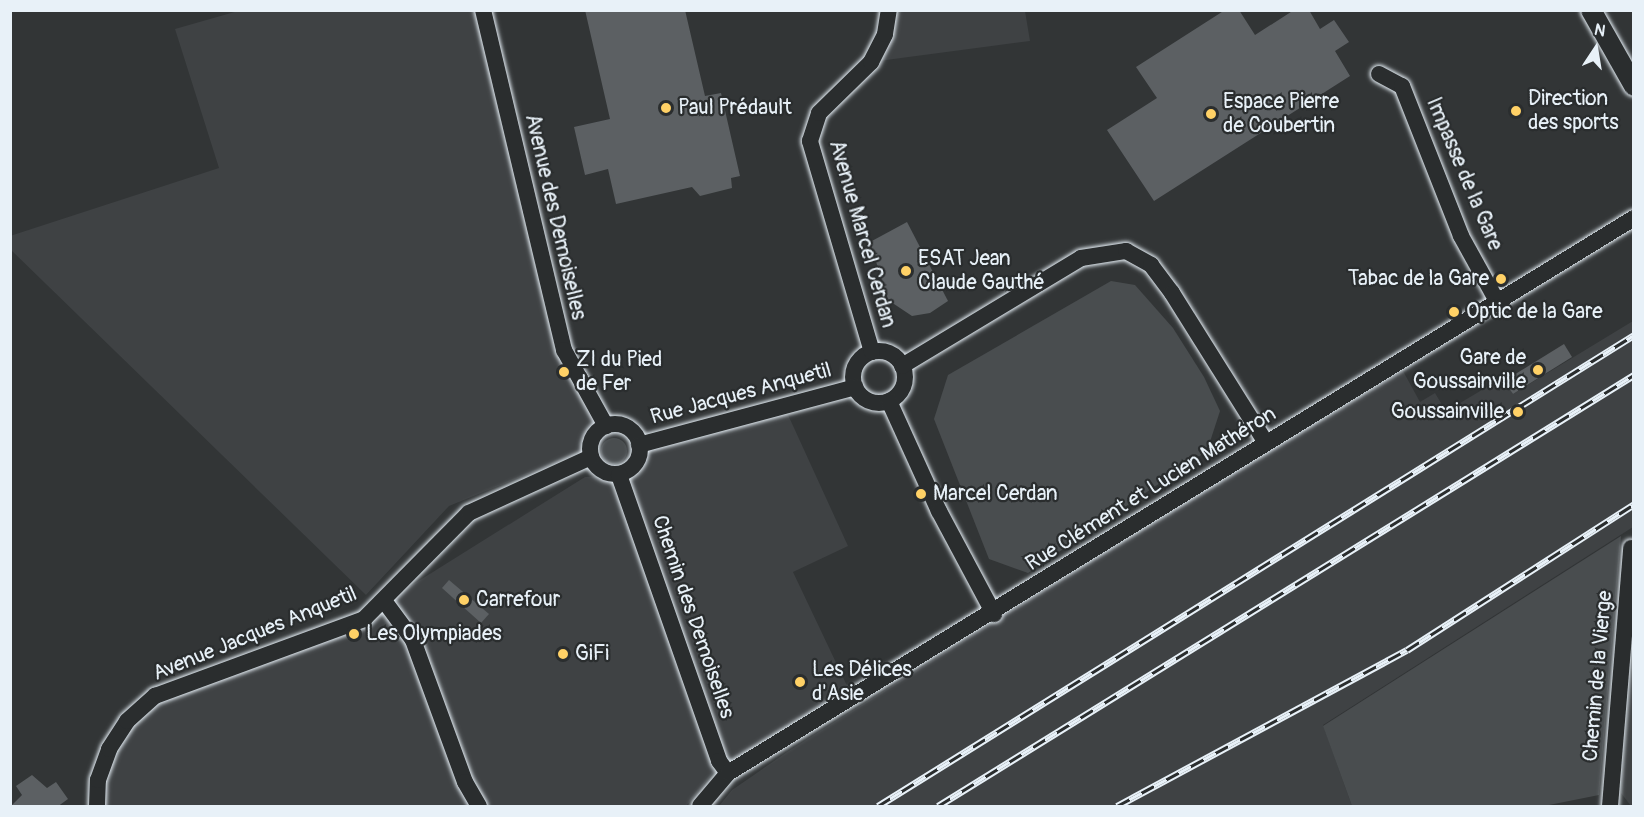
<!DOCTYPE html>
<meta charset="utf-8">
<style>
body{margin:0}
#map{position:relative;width:1644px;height:817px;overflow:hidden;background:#323536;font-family:Pangolin,sans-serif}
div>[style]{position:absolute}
.built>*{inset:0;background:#3f4244}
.green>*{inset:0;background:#494d4f}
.round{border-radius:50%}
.building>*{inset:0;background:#5c6063}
.roads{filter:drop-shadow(0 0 2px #e8f1f8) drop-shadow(0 0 2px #e8f1f8)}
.minor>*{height:16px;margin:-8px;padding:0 8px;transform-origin:8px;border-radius:8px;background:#2a2d2e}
.minor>.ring{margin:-8px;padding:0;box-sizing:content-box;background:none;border:16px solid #2a2d2e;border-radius:50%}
.tertiary>*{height:20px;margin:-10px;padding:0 10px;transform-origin:10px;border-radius:10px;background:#2a2d2e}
.rail>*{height:7px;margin-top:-3.5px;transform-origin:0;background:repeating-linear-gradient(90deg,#2a2d2e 0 14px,#e8f1f8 0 28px);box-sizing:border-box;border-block:2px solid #e8f1f8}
.dots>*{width:16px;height:16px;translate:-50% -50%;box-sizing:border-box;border:3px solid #2a2d2e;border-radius:50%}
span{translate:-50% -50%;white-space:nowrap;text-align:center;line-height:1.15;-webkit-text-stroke:4.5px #2a2d2e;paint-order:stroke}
.poi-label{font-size:21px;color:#e8f1f8}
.left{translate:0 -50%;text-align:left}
.right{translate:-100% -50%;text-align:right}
.street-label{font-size:21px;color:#e8f1f8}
.frame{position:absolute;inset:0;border:12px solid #e8f1f8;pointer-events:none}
.north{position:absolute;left:1566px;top:18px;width:60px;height:60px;-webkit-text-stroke:4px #2a2d2e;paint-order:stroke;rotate:12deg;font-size:16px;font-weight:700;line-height:24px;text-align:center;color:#e8f1f8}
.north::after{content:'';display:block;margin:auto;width:21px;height:27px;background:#e8f1f8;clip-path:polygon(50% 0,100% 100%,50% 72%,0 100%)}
</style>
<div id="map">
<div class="built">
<div style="clip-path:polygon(238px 11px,483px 11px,564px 350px,599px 429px,589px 449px,449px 506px,366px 595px,11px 250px,10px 236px,219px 168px,175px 29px)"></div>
<div style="clip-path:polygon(889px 11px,1025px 11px,1030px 41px,871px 62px)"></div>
<div style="clip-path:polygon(1633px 321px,1633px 527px,1323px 725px,1352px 806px,719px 806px,732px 790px,787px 752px,1252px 460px,1403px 371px,1420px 402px,1435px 393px,1450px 418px,1463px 409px,1460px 403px,1492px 384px,1504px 380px,1513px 394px)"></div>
<div style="clip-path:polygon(784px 406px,848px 546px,793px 572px,850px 692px,713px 773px,686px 806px,97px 806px,109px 749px,155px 697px,385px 602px,585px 477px,619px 475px,633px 467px,639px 453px)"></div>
<div style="clip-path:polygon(1633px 643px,1634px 806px,1631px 806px,1621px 793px)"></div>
</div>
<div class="green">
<div style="clip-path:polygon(1111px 281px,1135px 285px,1173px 328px,1204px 377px,1220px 411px,1207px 451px,1028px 573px,989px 559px,934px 419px,948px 375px)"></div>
<div class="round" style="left:601px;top:438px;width:26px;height:26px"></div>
<div style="clip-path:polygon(1621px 536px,1599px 795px,1544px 806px,1352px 806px,1323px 726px)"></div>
</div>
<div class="building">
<div style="clip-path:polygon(585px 10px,685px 10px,705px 96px,721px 93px,740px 176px,731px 178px,732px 188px,700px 196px,692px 187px,616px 204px,608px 169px,585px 175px,574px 127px,610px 119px)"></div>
<div style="clip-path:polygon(1225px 10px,1239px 10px,1255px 35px,1294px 10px,1309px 10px,1320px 29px,1334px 20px,1349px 42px,1335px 51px,1350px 76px,1154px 201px,1107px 130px,1157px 98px,1136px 67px)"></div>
<div style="clip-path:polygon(907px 222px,948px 301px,930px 313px,912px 316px,888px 300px,870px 242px)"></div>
<div style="clip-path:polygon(1564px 344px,1572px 357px,1513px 394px,1504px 381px)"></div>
<div style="clip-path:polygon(449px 580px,489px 614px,481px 623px,442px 588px)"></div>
<div style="clip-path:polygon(32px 775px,47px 788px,56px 782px,68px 799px,57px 807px,10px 807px,22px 795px,16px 786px)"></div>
</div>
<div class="roads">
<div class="minor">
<div style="left:483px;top:10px;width:350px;rotate:76.6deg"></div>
<div style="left:564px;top:350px;width:87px;rotate:61.1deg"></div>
<div style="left:1379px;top:74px;width:26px;rotate:28deg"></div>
<div style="left:1402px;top:86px;width:161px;rotate:68.5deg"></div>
<div style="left:1461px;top:236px;width:77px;rotate:61.1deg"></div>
<div class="ring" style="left:853px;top:351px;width:36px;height:36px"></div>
<div style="left:872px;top:352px;width:220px;rotate:-106.4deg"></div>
<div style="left:810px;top:141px;width:29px;rotate:-72deg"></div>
<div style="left:819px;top:113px;width:73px;rotate:-44.4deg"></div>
<div style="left:871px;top:62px;width:31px;rotate:-63deg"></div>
<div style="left:885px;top:34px;width:24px;rotate:-81deg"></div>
<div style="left:902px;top:366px;width:209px;rotate:-31.1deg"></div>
<div style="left:1081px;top:258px;width:46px;rotate:-8.8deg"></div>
<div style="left:1126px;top:251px;width:29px;rotate:29deg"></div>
<div style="left:1151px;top:265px;width:35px;rotate:53deg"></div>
<div style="left:1172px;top:293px;width:177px;rotate:57.9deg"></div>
<div style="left:889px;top:401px;width:121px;rotate:65.6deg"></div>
<div style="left:939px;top:511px;width:117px;rotate:61.9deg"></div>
<div class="ring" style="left:590px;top:424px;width:34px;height:34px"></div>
<div style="left:639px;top:445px;width:224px;rotate:-15deg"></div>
<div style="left:619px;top:475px;width:303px;rotate:70.7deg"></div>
<div style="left:719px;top:761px;width:15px;rotate:53deg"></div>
<div style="left:385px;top:602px;width:47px;rotate:53.6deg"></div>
<div style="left:413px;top:640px;width:151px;rotate:69.9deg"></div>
<div style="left:465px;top:782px;width:28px;rotate:60deg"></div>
<div style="left:97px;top:806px;width:26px;rotate:-88deg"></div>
<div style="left:98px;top:780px;width:33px;rotate:-70deg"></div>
<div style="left:109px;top:749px;width:33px;rotate:-57deg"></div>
<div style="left:127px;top:721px;width:38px;rotate:-42deg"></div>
<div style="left:155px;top:696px;width:223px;rotate:-20.2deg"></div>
<div style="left:364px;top:619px;width:149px;rotate:-45.3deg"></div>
<div style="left:469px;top:513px;width:134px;rotate:-24.7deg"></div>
<div style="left:700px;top:806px;width:43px;rotate:-49.7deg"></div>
<div style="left:728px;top:773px;width:1062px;rotate:-31.49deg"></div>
<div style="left:1610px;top:806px;width:259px;rotate:-85.3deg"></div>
</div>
<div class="tertiary">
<div style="left:1591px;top:10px;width:87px;rotate:60.5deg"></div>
</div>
</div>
<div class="rail">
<div style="left:878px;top:806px;width:891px;rotate:-31.92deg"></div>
<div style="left:938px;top:806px;width:819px;rotate:-31.77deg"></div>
<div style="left:1117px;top:806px;width:329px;rotate:-28.3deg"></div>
<div style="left:1407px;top:650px;width:270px;rotate:-32.7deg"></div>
</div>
<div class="dots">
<div style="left:666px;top:108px;background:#ffd166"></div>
<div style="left:1516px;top:111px;background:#ffd166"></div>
<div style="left:1211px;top:114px;background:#ffd166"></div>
<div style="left:906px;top:271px;background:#ffd166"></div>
<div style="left:1501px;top:279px;background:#ffd166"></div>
<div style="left:1454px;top:312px;background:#ffd166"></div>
<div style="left:1538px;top:370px;background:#ffd166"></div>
<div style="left:564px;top:372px;background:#ffd166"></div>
<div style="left:1518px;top:412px;background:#ffd166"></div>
<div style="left:921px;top:494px;background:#ffd166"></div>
<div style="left:464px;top:600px;background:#ffd166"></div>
<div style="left:354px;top:634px;background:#ffd166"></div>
<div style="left:563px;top:654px;background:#ffd166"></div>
<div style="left:800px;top:682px;background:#ffd166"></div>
</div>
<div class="poi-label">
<span class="left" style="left:1528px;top:111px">Direction<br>des sports</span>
<span class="left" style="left:1223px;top:114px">Espace Pierre<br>de Coubertin</span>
<span class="left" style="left:678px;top:108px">Paul Prédault</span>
<span class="left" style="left:918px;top:271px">ESAT Jean<br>Claude Gauthé</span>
<span class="right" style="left:1489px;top:279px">Tabac de la Gare</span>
<span class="left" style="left:1466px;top:312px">Optic de la Gare</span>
<span class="right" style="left:1526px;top:370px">Gare de<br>Goussainville</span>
<span class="left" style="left:576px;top:372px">ZI du Pied<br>de Fer</span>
<span class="right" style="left:1504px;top:412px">Goussainville</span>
<span class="left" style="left:933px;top:494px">Marcel Cerdan</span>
<span class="left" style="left:476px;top:600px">Carrefour</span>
<span class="left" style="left:366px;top:634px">Les Olympiades</span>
<span class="left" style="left:575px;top:654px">GiFi</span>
<span class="left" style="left:812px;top:682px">Les Délices<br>d'Asie</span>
</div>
<div class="street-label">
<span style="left:1464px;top:174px;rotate:67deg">Impasse de la Gare</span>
<span style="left:555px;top:217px;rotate:77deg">Avenue des Demoiselles</span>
<span style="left:862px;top:234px;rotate:74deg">Avenue Marcel Cerdan</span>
<span style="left:741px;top:394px;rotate:-15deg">Rue Jacques Anquetil</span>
<span style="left:1151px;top:489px;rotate:-32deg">Rue Clément et Lucien Mathéron</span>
<span style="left:693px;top:617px;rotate:71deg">Chemin des Demoiselles</span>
<span style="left:255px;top:634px;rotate:-22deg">Avenue Jacques Anquetil</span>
<span style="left:1598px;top:676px;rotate:-85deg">Chemin de la Vierge</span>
</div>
<div class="frame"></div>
<div class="north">N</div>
</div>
